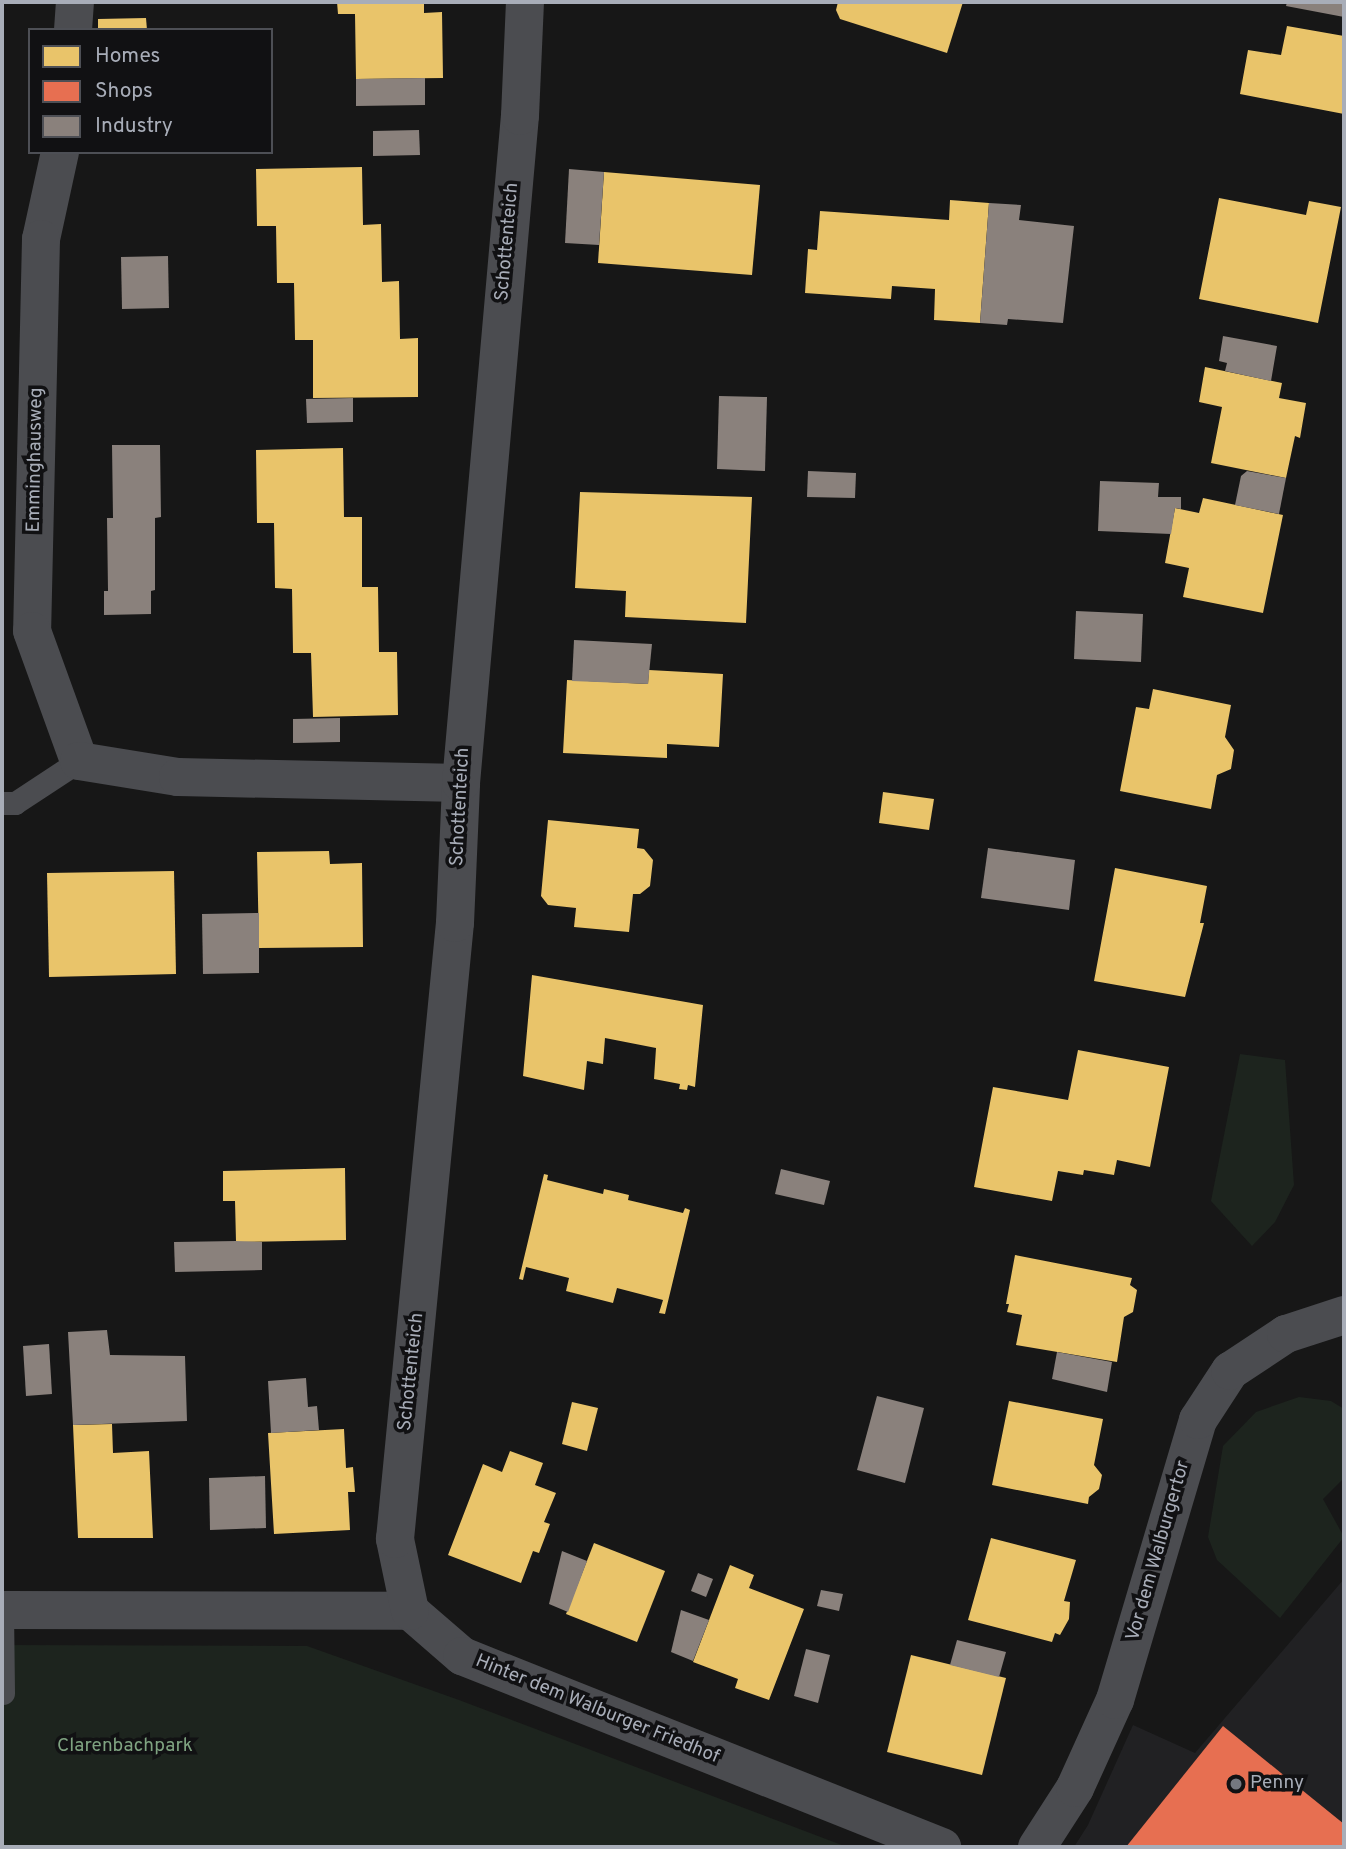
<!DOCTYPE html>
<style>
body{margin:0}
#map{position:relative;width:1346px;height:1849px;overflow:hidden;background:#171717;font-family:Overpass,sans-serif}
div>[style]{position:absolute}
.built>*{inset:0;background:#212123}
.green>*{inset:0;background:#1d241e}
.homes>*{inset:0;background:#e9c46a}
.shops>*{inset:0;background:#e76f51}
.industry>*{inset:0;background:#8a817c}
.lane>*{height:23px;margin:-11.5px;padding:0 11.5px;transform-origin:11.5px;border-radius:11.5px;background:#4b4c50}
.street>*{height:38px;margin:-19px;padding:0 19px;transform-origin:19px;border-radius:19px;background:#4b4c50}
.dots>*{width:19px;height:19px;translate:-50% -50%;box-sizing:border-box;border:4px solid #111113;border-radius:50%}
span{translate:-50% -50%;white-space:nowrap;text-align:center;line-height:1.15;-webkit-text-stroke:7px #111113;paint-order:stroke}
.street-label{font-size:19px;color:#a8adb8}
.park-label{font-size:19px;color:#7fa381}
.poi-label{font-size:19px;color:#a8adb8}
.left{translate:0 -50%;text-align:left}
.frame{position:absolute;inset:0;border:4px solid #a8adb8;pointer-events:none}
.legend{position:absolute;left:28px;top:28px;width:245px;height:126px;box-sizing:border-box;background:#111113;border:2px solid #4d4f55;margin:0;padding:9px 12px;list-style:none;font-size:21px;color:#a8adb8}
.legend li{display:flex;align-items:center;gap:14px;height:35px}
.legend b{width:35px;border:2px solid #4d4f55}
</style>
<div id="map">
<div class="built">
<div style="clip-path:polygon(1344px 1579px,1344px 1847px,1074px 1847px,1088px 1825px,1133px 1725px,1195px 1753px)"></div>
</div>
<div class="green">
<div style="clip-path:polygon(1240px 1054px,1285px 1060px,1294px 1185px,1275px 1222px,1252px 1246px,1211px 1201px)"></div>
<div style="clip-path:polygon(1299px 1397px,1331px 1401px,1344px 1409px,1344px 1478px,1323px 1499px,1344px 1537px,1280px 1618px,1217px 1560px,1208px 1537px,1223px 1446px,1256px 1412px)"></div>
<div style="clip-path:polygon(2px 1645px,307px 1646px,459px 1700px,847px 1847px,2px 1847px)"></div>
</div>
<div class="homes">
<div style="clip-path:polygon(337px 2px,424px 2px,424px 13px,442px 12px,443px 78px,356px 79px,355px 14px,338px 14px)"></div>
<div style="clip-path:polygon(838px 2px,963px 2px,947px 53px,840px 19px,836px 10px)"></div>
<div style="clip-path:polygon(146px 18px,147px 30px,98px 30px,98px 19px)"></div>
<div style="clip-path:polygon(1287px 26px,1344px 36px,1344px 114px,1240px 94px,1248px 50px,1281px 55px)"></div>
<div style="clip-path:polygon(362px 167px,363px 225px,381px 224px,382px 282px,399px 281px,400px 339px,418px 338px,418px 397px,313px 398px,313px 340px,295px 340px,294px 283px,277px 283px,276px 226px,257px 226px,256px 169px)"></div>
<div style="clip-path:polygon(604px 172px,760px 185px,752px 275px,598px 263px)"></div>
<div style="clip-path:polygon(1219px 198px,1306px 215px,1309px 201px,1341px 207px,1318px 323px,1199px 299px)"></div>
<div style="clip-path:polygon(950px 200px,989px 203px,980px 323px,934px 320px,935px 289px,892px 286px,891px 299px,805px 293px,808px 249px,817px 250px,820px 211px,949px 220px)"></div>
<div style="clip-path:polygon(1205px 367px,1282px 383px,1279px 398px,1306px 403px,1300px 438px,1295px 436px,1286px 478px,1211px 463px,1222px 407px,1199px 402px)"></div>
<div style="clip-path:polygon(343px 448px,344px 517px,362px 517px,362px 587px,378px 587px,379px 652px,397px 652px,398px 715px,313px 717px,311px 653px,293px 653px,292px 589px,275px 588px,274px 523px,257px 523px,256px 450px)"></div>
<div style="clip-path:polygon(580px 492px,752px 497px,746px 623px,625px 617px,626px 591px,575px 588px)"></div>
<div style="clip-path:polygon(1203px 498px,1283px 515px,1263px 613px,1183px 597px,1189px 568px,1165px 563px,1175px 508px,1199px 513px)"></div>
<div style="clip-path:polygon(649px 670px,723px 674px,719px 747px,667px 744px,667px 758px,563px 753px,567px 680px,648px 684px)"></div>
<div style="clip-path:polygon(1153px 689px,1231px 705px,1225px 737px,1234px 750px,1231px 769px,1217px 775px,1211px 809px,1120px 791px,1136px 707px,1149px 709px)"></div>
<div style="clip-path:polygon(883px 792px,934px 799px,929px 830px,879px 823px)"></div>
<div style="clip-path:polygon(548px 820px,639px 829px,637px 848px,644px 849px,653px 860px,650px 886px,640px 894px,633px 894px,629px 932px,574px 927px,576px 908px,548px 905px,541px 896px)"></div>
<div style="clip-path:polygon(329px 851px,330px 864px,362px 863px,363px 947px,259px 948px,257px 852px)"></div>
<div style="clip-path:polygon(1115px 868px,1207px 886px,1200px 923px,1204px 923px,1185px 997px,1094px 981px)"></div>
<div style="clip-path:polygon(174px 871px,176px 974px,49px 977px,47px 873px)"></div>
<div style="clip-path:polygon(532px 975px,703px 1005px,695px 1087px,688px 1085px,687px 1090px,679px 1089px,680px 1084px,654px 1079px,656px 1048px,605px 1038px,603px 1064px,587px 1061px,584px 1090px,523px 1076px)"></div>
<div style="clip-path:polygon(1078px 1050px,1169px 1067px,1150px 1167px,1117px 1160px,1114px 1175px,1084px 1170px,1083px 1175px,1058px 1171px,1052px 1201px,974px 1187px,993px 1087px,1068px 1100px)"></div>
<div style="clip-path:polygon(345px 1168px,346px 1240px,236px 1242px,235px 1201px,223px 1201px,223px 1171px)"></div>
<div style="clip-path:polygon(544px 1174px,548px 1175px,547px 1180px,603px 1194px,604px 1189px,629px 1195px,628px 1200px,683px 1213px,685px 1208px,690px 1210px,665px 1314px,659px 1313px,663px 1300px,617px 1288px,613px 1303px,566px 1291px,569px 1278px,526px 1267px,523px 1280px,519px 1279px)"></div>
<div style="clip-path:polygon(1015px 1255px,1132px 1278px,1130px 1285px,1137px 1290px,1133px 1312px,1124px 1317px,1117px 1362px,1016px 1345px,1022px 1315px,1007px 1312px,1009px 1304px,1006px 1304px)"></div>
<div style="clip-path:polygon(1009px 1401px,1103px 1419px,1094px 1465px,1102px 1475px,1099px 1489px,1089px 1497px,1088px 1504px,992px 1485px)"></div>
<div style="clip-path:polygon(572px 1402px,598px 1408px,587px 1451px,562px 1444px)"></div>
<div style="clip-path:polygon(112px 1424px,113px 1453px,149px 1451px,153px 1538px,78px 1538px,73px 1425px)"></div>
<div style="clip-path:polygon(344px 1429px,346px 1468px,353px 1467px,355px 1492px,348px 1492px,350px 1530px,274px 1534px,268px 1433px)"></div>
<div style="clip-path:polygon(510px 1451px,543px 1463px,535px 1485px,556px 1493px,544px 1522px,550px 1524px,539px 1553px,533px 1551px,521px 1583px,448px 1555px,483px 1464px,502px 1472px)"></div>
<div style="clip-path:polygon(991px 1538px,1076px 1560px,1064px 1601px,1070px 1602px,1069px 1619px,1060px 1635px,1055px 1633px,1052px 1642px,968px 1620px)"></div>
<div style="clip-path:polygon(594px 1543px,665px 1571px,637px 1642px,566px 1614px)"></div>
<div style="clip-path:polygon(730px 1565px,754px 1575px,749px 1588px,804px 1609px,769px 1700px,735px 1688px,738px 1679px,693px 1662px)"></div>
<div style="clip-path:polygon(911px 1655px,1006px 1678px,982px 1775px,887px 1752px)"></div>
</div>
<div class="shops">
<div style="clip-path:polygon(1223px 1726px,1344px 1824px,1344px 1847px,1126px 1847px)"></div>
</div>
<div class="industry">
<div style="clip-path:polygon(1287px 2px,1344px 2px,1344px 17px,1286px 6px)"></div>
<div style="clip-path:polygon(425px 78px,425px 105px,356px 106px,356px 79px)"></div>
<div style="clip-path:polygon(419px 130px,420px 155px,373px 156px,373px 131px)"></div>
<div style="clip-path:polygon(569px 169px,604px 172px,599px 245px,565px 243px)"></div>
<div style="clip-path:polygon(989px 203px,1021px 205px,1019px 220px,1074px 226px,1063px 323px,1008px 319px,1007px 325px,980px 323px)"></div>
<div style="clip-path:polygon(168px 256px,169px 308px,122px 309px,121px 257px)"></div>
<div style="clip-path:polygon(1223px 336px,1277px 346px,1271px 381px,1225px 371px,1227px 363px,1219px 361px)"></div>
<div style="clip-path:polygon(719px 396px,767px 397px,765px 471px,717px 469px)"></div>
<div style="clip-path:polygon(353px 398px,353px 422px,307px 423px,306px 399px)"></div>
<div style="clip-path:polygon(112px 445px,160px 445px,161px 517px,155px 518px,155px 590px,151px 591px,151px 614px,104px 615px,104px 591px,108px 591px,107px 518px,113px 518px)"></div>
<div style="clip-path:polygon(808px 471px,856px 473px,855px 498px,807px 497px)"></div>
<div style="clip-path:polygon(1247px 471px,1286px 478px,1279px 514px,1235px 505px,1241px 476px)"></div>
<div style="clip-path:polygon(1100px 481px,1159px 483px,1158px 497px,1181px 497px,1181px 509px,1175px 508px,1171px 534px,1098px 531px)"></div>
<div style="clip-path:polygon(1076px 611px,1143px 614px,1141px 662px,1074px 659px)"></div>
<div style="clip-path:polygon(574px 640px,652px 644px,648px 684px,572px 681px)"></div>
<div style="clip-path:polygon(340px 718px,340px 742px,293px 743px,293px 719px)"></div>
<div style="clip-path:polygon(988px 848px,1075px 860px,1069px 910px,981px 898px)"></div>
<div style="clip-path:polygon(259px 913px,259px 973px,203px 974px,202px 914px)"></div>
<div style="clip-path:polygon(781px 1169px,830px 1181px,824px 1205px,775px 1194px)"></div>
<div style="clip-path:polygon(236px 1241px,262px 1242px,262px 1270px,175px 1272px,174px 1242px)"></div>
<div style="clip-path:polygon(107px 1330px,110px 1355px,185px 1356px,187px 1421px,73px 1425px,68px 1332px)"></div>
<div style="clip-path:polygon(49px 1344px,52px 1394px,26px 1396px,23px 1346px)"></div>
<div style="clip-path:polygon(1057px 1352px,1112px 1362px,1107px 1392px,1052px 1379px)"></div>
<div style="clip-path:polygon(306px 1378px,308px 1407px,317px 1406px,319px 1430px,271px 1433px,268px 1381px)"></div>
<div style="clip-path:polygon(877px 1396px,924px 1408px,905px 1483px,857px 1470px)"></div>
<div style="clip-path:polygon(265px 1476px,266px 1528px,210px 1530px,209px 1478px)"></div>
<div style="clip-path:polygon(562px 1551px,587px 1561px,568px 1612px,549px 1604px)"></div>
<div style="clip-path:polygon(698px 1573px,713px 1579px,706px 1597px,691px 1591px)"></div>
<div style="clip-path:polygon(821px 1590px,843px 1594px,839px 1611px,817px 1606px)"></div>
<div style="clip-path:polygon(681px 1610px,709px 1620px,693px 1661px,671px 1652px)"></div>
<div style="clip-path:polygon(957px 1640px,1006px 1652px,999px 1677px,950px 1665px)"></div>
<div style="clip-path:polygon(806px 1649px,830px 1655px,818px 1703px,794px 1696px)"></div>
</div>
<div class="lane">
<div style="left:2px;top:803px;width:13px"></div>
<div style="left:15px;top:803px;width:77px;rotate:-33.3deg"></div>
<div style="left:2px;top:1610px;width:83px;rotate:89.3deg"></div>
</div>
<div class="street">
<div style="left:73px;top:30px;width:28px;rotate:-86deg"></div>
<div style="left:60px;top:152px;width:89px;rotate:102.3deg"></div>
<div style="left:41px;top:239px;width:392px;rotate:91.3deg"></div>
<div style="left:32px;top:631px;width:138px;rotate:70.1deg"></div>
<div style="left:79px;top:761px;width:100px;rotate:9.2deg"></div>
<div style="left:178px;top:777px;width:283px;rotate:1.2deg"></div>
<div style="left:2px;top:1610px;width:408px;rotate:0.1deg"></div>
<div style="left:410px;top:1611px;width:69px;rotate:40.9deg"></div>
<div style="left:462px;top:1656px;width:517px;rotate:21.7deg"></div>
<div style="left:410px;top:1611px;width:74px;rotate:-101.8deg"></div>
<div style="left:395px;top:1539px;width:619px;rotate:-84.44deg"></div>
<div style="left:455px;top:923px;width:140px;rotate:-87.5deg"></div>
<div style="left:461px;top:783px;width:670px;rotate:-84.95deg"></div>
<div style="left:520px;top:116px;width:114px;rotate:-87.5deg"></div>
<div style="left:1037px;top:1847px;width:70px;rotate:-57.2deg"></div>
<div style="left:1075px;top:1788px;width:97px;rotate:-65.6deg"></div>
<div style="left:1115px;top:1700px;width:292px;rotate:-73.5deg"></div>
<div style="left:1198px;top:1420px;width:59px;rotate:-56.9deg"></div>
<div style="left:1230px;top:1371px;width:67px;rotate:-33.5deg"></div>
<div style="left:1286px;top:1334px;width:61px;rotate:-18.1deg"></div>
</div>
<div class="dots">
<div style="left:1236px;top:1784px;background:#757880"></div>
</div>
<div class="street-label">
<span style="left:508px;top:242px;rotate:-85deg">Schottenteich</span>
<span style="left:36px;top:460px;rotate:-89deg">Emminghausweg</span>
<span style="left:461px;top:807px;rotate:-87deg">Schottenteich</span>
<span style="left:412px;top:1372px;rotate:-84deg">Schottenteich</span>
<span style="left:1159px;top:1551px;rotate:-74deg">Vor dem Walburgertor</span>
<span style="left:597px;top:1710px;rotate:22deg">Hinter dem Walburger Friedhof</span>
</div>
<div class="park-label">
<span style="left:125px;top:1747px">Clarenbachpark</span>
</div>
<div class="poi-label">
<span class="left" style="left:1250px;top:1784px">Penny</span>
</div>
<div class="frame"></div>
<ul class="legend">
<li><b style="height:19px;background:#e9c46a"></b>Homes</li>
<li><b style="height:19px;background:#e76f51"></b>Shops</li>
<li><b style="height:19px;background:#8a817c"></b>Industry</li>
</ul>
</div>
